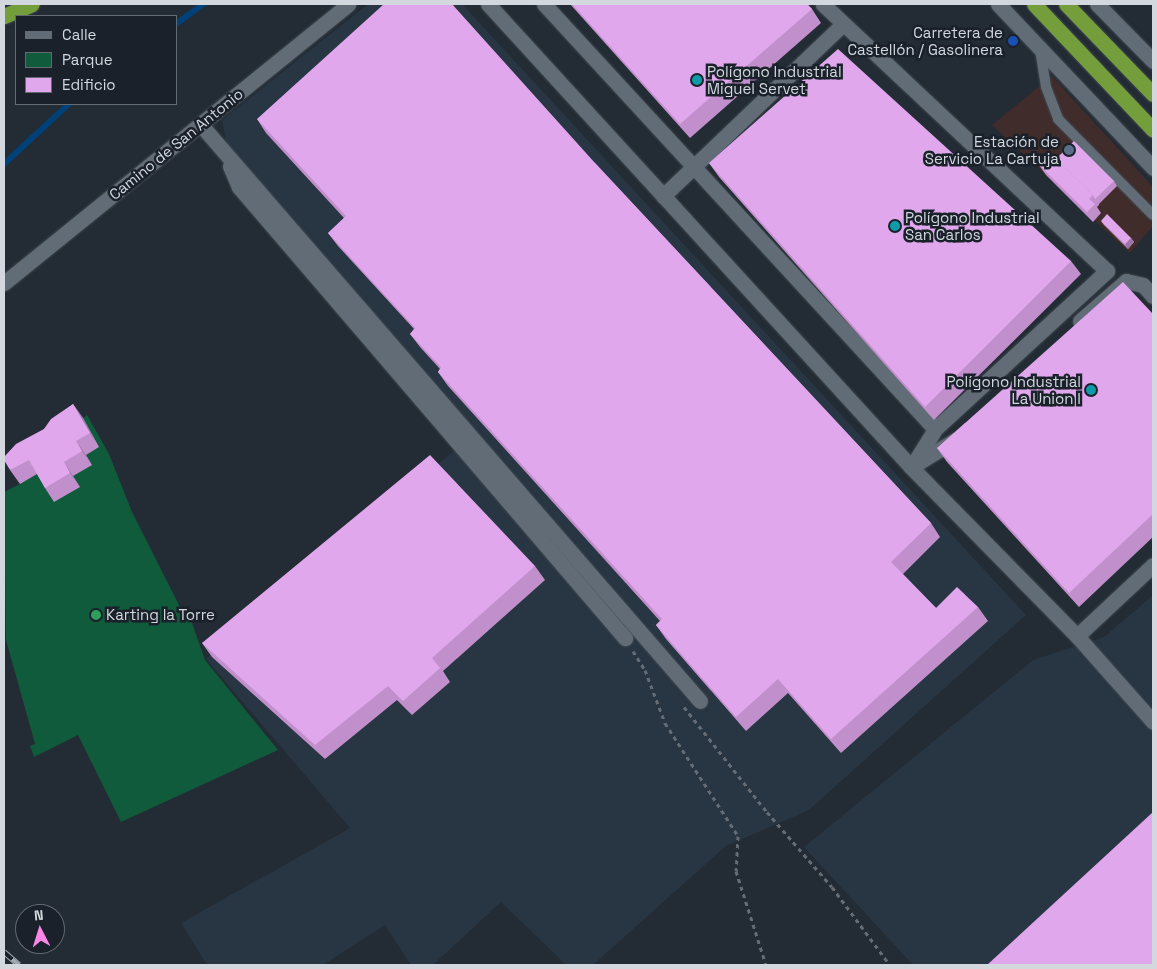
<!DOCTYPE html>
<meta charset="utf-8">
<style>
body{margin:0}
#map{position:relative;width:1157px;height:969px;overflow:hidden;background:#232b34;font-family:"Space Grotesk",sans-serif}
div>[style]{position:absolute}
.commercial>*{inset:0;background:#402c2a}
.built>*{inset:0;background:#283542}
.green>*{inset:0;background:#0f5b3b}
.stream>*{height:5.5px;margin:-2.75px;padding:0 2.75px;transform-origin:2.75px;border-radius:2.75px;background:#00417a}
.path>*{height:3px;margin-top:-1.5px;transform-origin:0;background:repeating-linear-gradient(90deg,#656c74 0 4px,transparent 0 8px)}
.roads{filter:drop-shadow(0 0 1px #3f474e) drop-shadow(0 0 1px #3f474e)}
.lane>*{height:10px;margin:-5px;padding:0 5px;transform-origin:5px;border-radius:5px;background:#626c76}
.street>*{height:15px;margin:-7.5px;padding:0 7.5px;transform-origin:7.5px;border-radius:7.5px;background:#626c76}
.highway>*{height:15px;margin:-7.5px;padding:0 7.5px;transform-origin:7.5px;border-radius:7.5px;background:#749e3b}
.rail>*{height:5.5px;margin-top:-2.75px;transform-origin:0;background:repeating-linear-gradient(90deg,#1a212a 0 11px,#a3a9b0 0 22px);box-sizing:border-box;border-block:1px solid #a3a9b0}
.wall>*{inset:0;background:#c190cc}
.shaded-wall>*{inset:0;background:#9d75a6}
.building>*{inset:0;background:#e0a7ed}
.dots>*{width:14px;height:14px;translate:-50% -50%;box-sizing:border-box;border:2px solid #1a212a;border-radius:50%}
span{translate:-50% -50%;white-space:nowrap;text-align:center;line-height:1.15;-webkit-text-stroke:5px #1a212a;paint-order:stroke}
.poi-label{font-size:15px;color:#d2d8de}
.right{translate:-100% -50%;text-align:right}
.left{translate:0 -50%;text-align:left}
.street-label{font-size:15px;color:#d2d8de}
.frame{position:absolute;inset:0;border:5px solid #d2d8de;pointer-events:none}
.legend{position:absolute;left:15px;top:15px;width:162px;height:90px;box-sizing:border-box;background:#1a212a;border:1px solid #646a72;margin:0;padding:6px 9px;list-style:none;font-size:15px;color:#d2d8de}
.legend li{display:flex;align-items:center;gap:10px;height:25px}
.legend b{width:25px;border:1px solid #646a72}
.north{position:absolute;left:15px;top:904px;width:50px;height:50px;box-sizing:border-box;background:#1a212a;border:1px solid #646a72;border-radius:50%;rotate:355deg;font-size:14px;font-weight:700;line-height:20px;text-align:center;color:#d2d8de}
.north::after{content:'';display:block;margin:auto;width:18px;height:22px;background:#fa87e6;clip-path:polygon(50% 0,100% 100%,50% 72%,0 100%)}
</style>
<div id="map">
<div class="commercial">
<div style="clip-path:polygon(1052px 76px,1153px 187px,1153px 226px,1130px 253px,992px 125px)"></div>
</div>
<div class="built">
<div style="clip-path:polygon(368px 4px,462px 4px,1026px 615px,809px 810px,726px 846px,593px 965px,566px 965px,501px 902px,433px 965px,411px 965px,385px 925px,323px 965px,207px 965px,181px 923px,350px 828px,206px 659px,455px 450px,235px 190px,222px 120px)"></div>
<div style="clip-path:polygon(1153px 595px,1153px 965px,913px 965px,804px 847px,1033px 660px,1104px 637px)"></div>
</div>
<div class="green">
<div style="clip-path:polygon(87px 415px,109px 454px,132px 512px,180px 607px,192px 623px,205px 660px,278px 750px,121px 822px,78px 735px,34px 757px,30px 746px,35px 744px,6px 640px,4px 492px,20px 484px,12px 472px)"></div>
</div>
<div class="stream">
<div style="left:176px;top:24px;width:34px;rotate:-36deg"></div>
<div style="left:4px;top:164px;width:88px;rotate:-42.7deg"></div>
</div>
<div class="path">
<div style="left:633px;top:651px;width:22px;rotate:58deg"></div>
<div style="left:645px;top:670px;width:57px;rotate:69.3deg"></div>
<div style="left:665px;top:723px;width:135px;rotate:57.1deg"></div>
<div style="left:738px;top:836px;width:35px;rotate:93deg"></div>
<div style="left:736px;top:871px;width:99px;rotate:72.3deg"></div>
<div style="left:684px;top:707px;width:134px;rotate:51.7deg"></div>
<div style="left:767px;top:812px;width:99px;rotate:49.1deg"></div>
<div style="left:832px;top:887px;width:97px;rotate:53.4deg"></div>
</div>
<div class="roads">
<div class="lane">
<div style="left:1040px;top:49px;width:38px;rotate:81deg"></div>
<div style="left:1046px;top:87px;width:34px;rotate:69deg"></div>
<div style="left:1058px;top:119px;width:135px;rotate:45.3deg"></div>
</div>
<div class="street">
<div style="left:488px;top:4px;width:627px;rotate:47.58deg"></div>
<div style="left:911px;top:467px;width:237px;rotate:45.5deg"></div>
<div style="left:1077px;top:636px;width:115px;rotate:48.5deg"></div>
<div style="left:544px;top:4px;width:577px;rotate:47.39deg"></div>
<div style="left:935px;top:429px;width:234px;rotate:-42.6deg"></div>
<div style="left:1107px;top:271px;width:390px;rotate:-136.8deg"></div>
<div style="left:998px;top:4px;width:226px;rotate:46.6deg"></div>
<div style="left:1097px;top:4px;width:80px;rotate:45.5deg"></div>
<div style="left:201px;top:125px;width:762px;rotate:49.1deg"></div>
<div style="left:230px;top:166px;width:23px;rotate:67deg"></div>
<div style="left:239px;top:187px;width:594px;rotate:49.44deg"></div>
<div style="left:663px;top:196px;width:248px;rotate:-43.7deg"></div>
<div style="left:4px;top:283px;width:443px;rotate:-39deg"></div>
<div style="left:1080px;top:321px;width:61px;rotate:-41deg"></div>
<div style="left:1126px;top:281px;width:17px;rotate:13deg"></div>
<div style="left:1143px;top:285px;width:15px;rotate:48deg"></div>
<div style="left:914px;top:463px;width:40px;rotate:-58deg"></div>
<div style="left:911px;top:467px;width:52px;rotate:-31.5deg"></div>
<div style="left:1077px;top:636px;width:104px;rotate:-43.1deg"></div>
</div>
<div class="highway">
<div style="left:1034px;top:4px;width:173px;rotate:46.6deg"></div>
<div style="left:1066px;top:4px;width:125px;rotate:46deg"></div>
<div style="left:4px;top:16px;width:30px;rotate:-23deg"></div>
</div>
</div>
<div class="rail">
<div style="left:4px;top:952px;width:20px;rotate:41deg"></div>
</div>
<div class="wall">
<div style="clip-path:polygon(570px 4px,807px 4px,812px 9px,821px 23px,690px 138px)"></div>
<div style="clip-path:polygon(257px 119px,595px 163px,931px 523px,940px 537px,903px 574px,936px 608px,978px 607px,988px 621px,841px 753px,788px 693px,746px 731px,666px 639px,656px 625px,660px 621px,448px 386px,438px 372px,440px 369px,420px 347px,410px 334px,414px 329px,338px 246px,328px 233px,344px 218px,266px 133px)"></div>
<div style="clip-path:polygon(1056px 159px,1114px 181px,1117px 186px,1099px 204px,1099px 205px,1097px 207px,1101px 213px,1093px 222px,1046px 175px,1039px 165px)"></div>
<div style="clip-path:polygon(709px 163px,1071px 261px,1081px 274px,934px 420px,719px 177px)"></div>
<div style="clip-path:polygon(1101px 221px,1131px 238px,1134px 242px,1128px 249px,1104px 225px)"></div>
<div style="clip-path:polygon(1153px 314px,1153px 537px,1079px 607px,947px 462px,937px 448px)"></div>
<div style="clip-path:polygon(73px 404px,83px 418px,99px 447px,86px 455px,92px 465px,73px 476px,80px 487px,54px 502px,45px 488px,37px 474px,20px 484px,10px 470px,44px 429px)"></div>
<div style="clip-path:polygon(535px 566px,545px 580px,443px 671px,450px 682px,412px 715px,397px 700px,325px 759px,212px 657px,202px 643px)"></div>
</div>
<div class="shaded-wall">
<div style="clip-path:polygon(1131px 238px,1134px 242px,1128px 249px,1125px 244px)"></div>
<div style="clip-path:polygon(73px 404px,83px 418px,99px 447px,90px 433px)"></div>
<div style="clip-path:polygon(76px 441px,86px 455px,92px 465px,82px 451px)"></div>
<div style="clip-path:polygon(64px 462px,73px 476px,80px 487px,70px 473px)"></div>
</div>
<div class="building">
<div style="clip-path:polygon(384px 4px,452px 4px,595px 163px,931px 523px,891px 562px,936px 608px,957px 587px,978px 607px,831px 739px,778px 679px,736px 717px,656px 625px,662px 619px,438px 372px,441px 367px,410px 334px,415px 328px,328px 233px,346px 216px,257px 119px)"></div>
<div style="clip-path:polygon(572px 4px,807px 4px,812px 9px,680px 124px)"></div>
<div style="clip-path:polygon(838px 49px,1071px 261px,925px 407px,709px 163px)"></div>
<div style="clip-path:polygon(1074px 141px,1114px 181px,1095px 199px,1093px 195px,1056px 159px)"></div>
<div style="clip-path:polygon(1051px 154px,1093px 195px,1089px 199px,1095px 204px,1087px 212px,1039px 165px)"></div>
<div style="clip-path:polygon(1107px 214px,1131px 238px,1125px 244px,1101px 221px)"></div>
<div style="clip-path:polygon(1123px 282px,1153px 314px,1153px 514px,1069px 593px,937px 448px)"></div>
<div style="clip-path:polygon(73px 404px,90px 433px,76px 441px,82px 451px,64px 462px,70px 473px,45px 488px,29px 460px,10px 470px,4px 460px,4px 457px,16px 444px,44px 429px,51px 419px)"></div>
<div style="clip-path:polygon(430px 455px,535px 566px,432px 658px,440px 668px,403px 701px,388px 686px,315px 745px,202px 643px)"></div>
<div style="clip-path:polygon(1153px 812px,1153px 965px,987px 965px)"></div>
</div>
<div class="dots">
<div style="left:1013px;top:41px;background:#1a4fb4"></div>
<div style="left:697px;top:80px;background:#0f9aa8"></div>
<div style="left:1069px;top:150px;background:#5c6f8a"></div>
<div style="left:895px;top:226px;background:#0f9aa8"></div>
<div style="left:1091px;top:390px;background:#0f9aa8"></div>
<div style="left:96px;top:615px;background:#2e9e5b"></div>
</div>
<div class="poi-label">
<span class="right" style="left:1003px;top:41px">Carretera de<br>Castellón / Gasolinera</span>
<span class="left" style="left:707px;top:80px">Polígono Industrial<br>Miguel Servet</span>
<span class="right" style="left:1059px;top:150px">Estación de<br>Servicio La Cartuja</span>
<span class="left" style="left:905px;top:226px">Polígono Industrial<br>San Carlos</span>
<span class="right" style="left:1081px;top:390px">Polígono Industrial<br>La Union I</span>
<span class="left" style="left:106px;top:615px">Karting la Torre</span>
</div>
<div class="street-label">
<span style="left:176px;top:144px;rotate:-39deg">Camino de San Antonio</span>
</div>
<div class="frame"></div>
<ul class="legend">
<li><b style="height:6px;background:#626c76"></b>Calle</li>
<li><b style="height:14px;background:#0f5b3b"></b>Parque</li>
<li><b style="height:14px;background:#e0a7ed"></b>Edificio</li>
</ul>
<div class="north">N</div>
</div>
